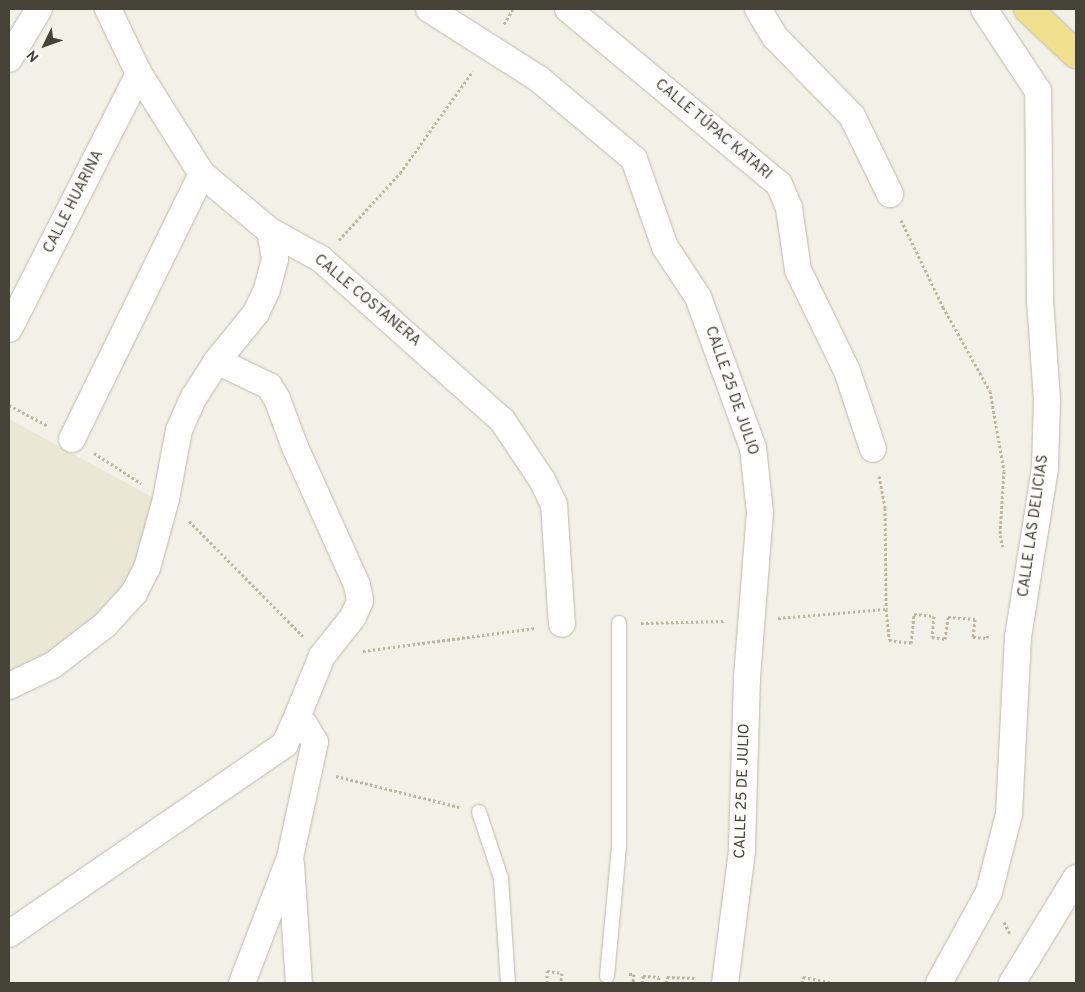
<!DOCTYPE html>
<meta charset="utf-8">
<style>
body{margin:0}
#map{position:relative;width:1085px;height:992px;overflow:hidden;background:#f2f1e8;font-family:Overpass,sans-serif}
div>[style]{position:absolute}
.education>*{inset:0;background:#eae7d4}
.path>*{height:3px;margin-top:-1.5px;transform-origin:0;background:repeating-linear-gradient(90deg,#bdb69f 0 2.5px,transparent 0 5px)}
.roads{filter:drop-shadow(0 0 1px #bdb9ac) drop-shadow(0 0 1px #bdb9ac)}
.service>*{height:14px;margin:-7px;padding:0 7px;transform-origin:7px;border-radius:7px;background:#fff}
.minor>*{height:26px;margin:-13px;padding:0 13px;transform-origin:13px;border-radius:13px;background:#fff}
.trunk>*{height:28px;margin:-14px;padding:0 14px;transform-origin:14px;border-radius:14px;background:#f0df8c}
span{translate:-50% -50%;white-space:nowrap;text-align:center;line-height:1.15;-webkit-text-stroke:5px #fff;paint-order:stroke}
.street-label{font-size:15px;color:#454238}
.frame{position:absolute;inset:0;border:10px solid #454238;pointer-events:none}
.north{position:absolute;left:20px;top:20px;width:50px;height:50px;-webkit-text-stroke:4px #fff;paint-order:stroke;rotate:228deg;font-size:14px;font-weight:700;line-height:20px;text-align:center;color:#454238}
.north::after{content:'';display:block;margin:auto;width:18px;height:22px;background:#454238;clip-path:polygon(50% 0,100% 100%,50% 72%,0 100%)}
</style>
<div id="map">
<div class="education">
<div style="clip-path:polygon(9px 419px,165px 504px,133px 574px,94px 617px,45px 654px,9px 675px)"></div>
</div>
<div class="path">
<div style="left:504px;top:24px;width:17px;rotate:-59deg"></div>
<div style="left:901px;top:220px;width:97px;rotate:64.2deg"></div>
<div style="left:943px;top:307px;width:96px;rotate:60.8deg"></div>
<div style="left:990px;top:391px;width:81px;rotate:80.1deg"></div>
<div style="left:1004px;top:471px;width:64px;rotate:93.6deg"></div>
<div style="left:1000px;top:535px;width:12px;rotate:76deg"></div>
<div style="left:339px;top:240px;width:91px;rotate:-47.7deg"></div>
<div style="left:400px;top:173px;width:125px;rotate:-54.4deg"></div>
<div style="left:9px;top:405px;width:44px;rotate:28.3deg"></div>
<div style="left:94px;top:453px;width:56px;rotate:32.6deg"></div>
<div style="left:879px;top:476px;width:33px;rotate:79deg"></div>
<div style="left:885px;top:508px;width:101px;rotate:89.4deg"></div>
<div style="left:189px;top:521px;width:162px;rotate:45.3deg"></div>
<div style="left:778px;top:618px;width:108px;rotate:-4.8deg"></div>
<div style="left:886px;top:609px;width:31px;rotate:84deg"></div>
<div style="left:889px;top:640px;width:22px;rotate:8deg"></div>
<div style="left:911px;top:643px;width:29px;rotate:-84deg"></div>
<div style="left:914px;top:614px;width:20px;rotate:6deg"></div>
<div style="left:934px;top:616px;width:21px;rotate:95deg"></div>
<div style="left:932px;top:637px;width:13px;rotate:9deg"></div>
<div style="left:945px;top:639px;width:22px;rotate:-82deg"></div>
<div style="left:948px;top:617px;width:27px;rotate:4deg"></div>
<div style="left:975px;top:619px;width:18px;rotate:96deg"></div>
<div style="left:973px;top:637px;width:14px;rotate:4deg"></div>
<div style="left:987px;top:638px;width:4px;rotate:-76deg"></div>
<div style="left:641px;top:623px;width:84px;rotate:-1.4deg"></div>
<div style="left:363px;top:651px;width:174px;rotate:-7.6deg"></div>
<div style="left:336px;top:776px;width:127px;rotate:14.1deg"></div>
<div style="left:1004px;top:922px;width:13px;rotate:63deg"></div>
<div style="left:629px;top:974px;width:5px"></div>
<div style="left:634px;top:974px;width:9px;rotate:96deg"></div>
<div style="left:547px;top:983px;width:12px;rotate:-90deg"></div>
<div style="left:547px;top:971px;width:15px;rotate:8deg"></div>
<div style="left:562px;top:973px;width:10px;rotate:96deg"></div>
<div style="left:642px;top:983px;width:7px;rotate:-82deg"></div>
<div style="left:643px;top:976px;width:16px;rotate:4deg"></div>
<div style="left:659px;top:977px;width:6px;rotate:99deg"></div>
<div style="left:666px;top:983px;width:6px;rotate:-81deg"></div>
<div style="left:667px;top:977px;width:30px;rotate:2deg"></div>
<div style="left:802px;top:983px;width:6px;rotate:-81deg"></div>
<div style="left:803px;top:977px;width:33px;rotate:11deg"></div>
</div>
<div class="roads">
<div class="service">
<div style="left:479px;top:812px;width:70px;rotate:71.6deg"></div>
<div style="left:501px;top:878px;width:105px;rotate:86.2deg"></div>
<div style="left:607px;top:976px;width:131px;rotate:-84.7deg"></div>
<div style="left:619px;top:846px;width:223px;rotate:-90deg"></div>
</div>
<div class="minor">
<div style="left:108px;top:9px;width:72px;rotate:64.5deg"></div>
<div style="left:139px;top:74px;width:118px;rotate:57.8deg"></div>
<div style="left:202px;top:174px;width:89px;rotate:40deg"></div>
<div style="left:270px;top:231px;width:58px;rotate:28.8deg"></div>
<div style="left:321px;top:259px;width:242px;rotate:41.7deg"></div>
<div style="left:502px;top:420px;width:72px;rotate:56.3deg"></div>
<div style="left:542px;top:480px;width:28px;rotate:64deg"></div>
<div style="left:554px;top:505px;width:119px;rotate:86.2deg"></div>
<div style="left:429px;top:9px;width:130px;rotate:32.5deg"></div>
<div style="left:539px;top:79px;width:124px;rotate:40.1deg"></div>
<div style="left:634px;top:159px;width:93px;rotate:70.6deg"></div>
<div style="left:665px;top:247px;width:60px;rotate:56.6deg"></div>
<div style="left:698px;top:297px;width:161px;rotate:70deg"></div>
<div style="left:753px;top:448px;width:64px;rotate:83.8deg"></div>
<div style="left:760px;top:512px;width:167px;rotate:94.5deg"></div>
<div style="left:747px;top:678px;width:173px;rotate:91.7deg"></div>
<div style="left:742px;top:851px;width:133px;rotate:97.3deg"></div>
<div style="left:568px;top:9px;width:274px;rotate:39.7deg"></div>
<div style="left:779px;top:184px;width:26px;rotate:67deg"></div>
<div style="left:789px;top:208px;width:63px;rotate:81.7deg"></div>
<div style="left:798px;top:270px;width:112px;rotate:64.1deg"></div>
<div style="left:847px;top:371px;width:82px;rotate:71.6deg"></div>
<div style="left:758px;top:9px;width:33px;rotate:59deg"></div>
<div style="left:775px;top:37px;width:110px;rotate:45.7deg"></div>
<div style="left:852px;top:116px;width:87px;rotate:64deg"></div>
<div style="left:9px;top:59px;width:58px;rotate:-59deg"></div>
<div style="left:9px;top:329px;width:286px;rotate:-63deg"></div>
<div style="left:217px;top:361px;width:58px;rotate:25.7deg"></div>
<div style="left:269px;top:386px;width:15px;rotate:58deg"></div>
<div style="left:277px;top:399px;width:51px;rotate:69.4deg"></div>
<div style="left:295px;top:447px;width:151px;rotate:65.8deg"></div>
<div style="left:357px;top:585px;width:16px;rotate:79deg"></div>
<div style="left:360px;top:601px;width:17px;rotate:114deg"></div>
<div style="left:353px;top:617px;width:50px;rotate:128.5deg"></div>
<div style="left:322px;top:656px;width:71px;rotate:112.2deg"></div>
<div style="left:72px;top:439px;width:295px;rotate:-63.9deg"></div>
<div style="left:9px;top:686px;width:49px;rotate:-25.5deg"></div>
<div style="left:53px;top:665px;width:66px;rotate:-37.6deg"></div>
<div style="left:105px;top:625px;width:43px;rotate:-47.8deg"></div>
<div style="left:134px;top:593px;width:28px;rotate:-63deg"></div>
<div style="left:147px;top:568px;width:72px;rotate:-74.6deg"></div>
<div style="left:166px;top:499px;width:70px;rotate:-79.3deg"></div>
<div style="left:179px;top:430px;width:36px;rotate:-66deg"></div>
<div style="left:194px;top:397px;width:43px;rotate:-57.4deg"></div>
<div style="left:217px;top:361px;width:62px;rotate:-50.9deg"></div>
<div style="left:256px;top:313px;width:26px;rotate:-65deg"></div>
<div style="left:267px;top:289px;width:31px;rotate:-75deg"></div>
<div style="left:275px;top:259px;width:28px;rotate:-100deg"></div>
<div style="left:291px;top:864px;width:119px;rotate:86.2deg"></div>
<div style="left:9px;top:934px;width:335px;rotate:-34.5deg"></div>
<div style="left:285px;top:744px;width:24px;rotate:-66deg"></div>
<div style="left:295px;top:722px;width:9px;rotate:13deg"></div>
<div style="left:304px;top:724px;width:21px;rotate:59deg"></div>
<div style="left:315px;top:742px;width:119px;rotate:102.2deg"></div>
<div style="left:290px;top:858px;width:134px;rotate:111deg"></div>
<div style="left:939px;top:983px;width:104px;rotate:-61.2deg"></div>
<div style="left:989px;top:892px;width:81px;rotate:-75.6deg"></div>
<div style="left:1009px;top:814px;width:177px;rotate:-87.1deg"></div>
<div style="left:1018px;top:637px;width:171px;rotate:-80.9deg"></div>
<div style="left:1045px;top:468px;width:68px;rotate:-88.3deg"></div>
<div style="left:1047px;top:400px;width:100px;rotate:-94deg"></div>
<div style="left:1040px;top:300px;width:209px;rotate:-90.5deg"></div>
<div style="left:1038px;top:91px;width:98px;rotate:-123.4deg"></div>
<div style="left:1012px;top:983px;width:123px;rotate:-58.6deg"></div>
</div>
<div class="trunk">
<div style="left:1028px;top:9px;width:66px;rotate:43.2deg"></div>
</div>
</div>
<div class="street-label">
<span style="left:713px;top:130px;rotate:40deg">CALLE TÚPAC KATARI</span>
<span style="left:74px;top:202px;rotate:-63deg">CALLE HUARINA</span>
<span style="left:367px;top:301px;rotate:40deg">CALLE COSTANERA</span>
<span style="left:731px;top:391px;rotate:71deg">CALLE 25 DE JULIO</span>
<span style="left:1034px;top:526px;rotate:-82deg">CALLE LAS DELICIAS</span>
<span style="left:743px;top:791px;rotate:-88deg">CALLE 25 DE JULIO</span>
</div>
<div class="frame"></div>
<div class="north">N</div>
</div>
